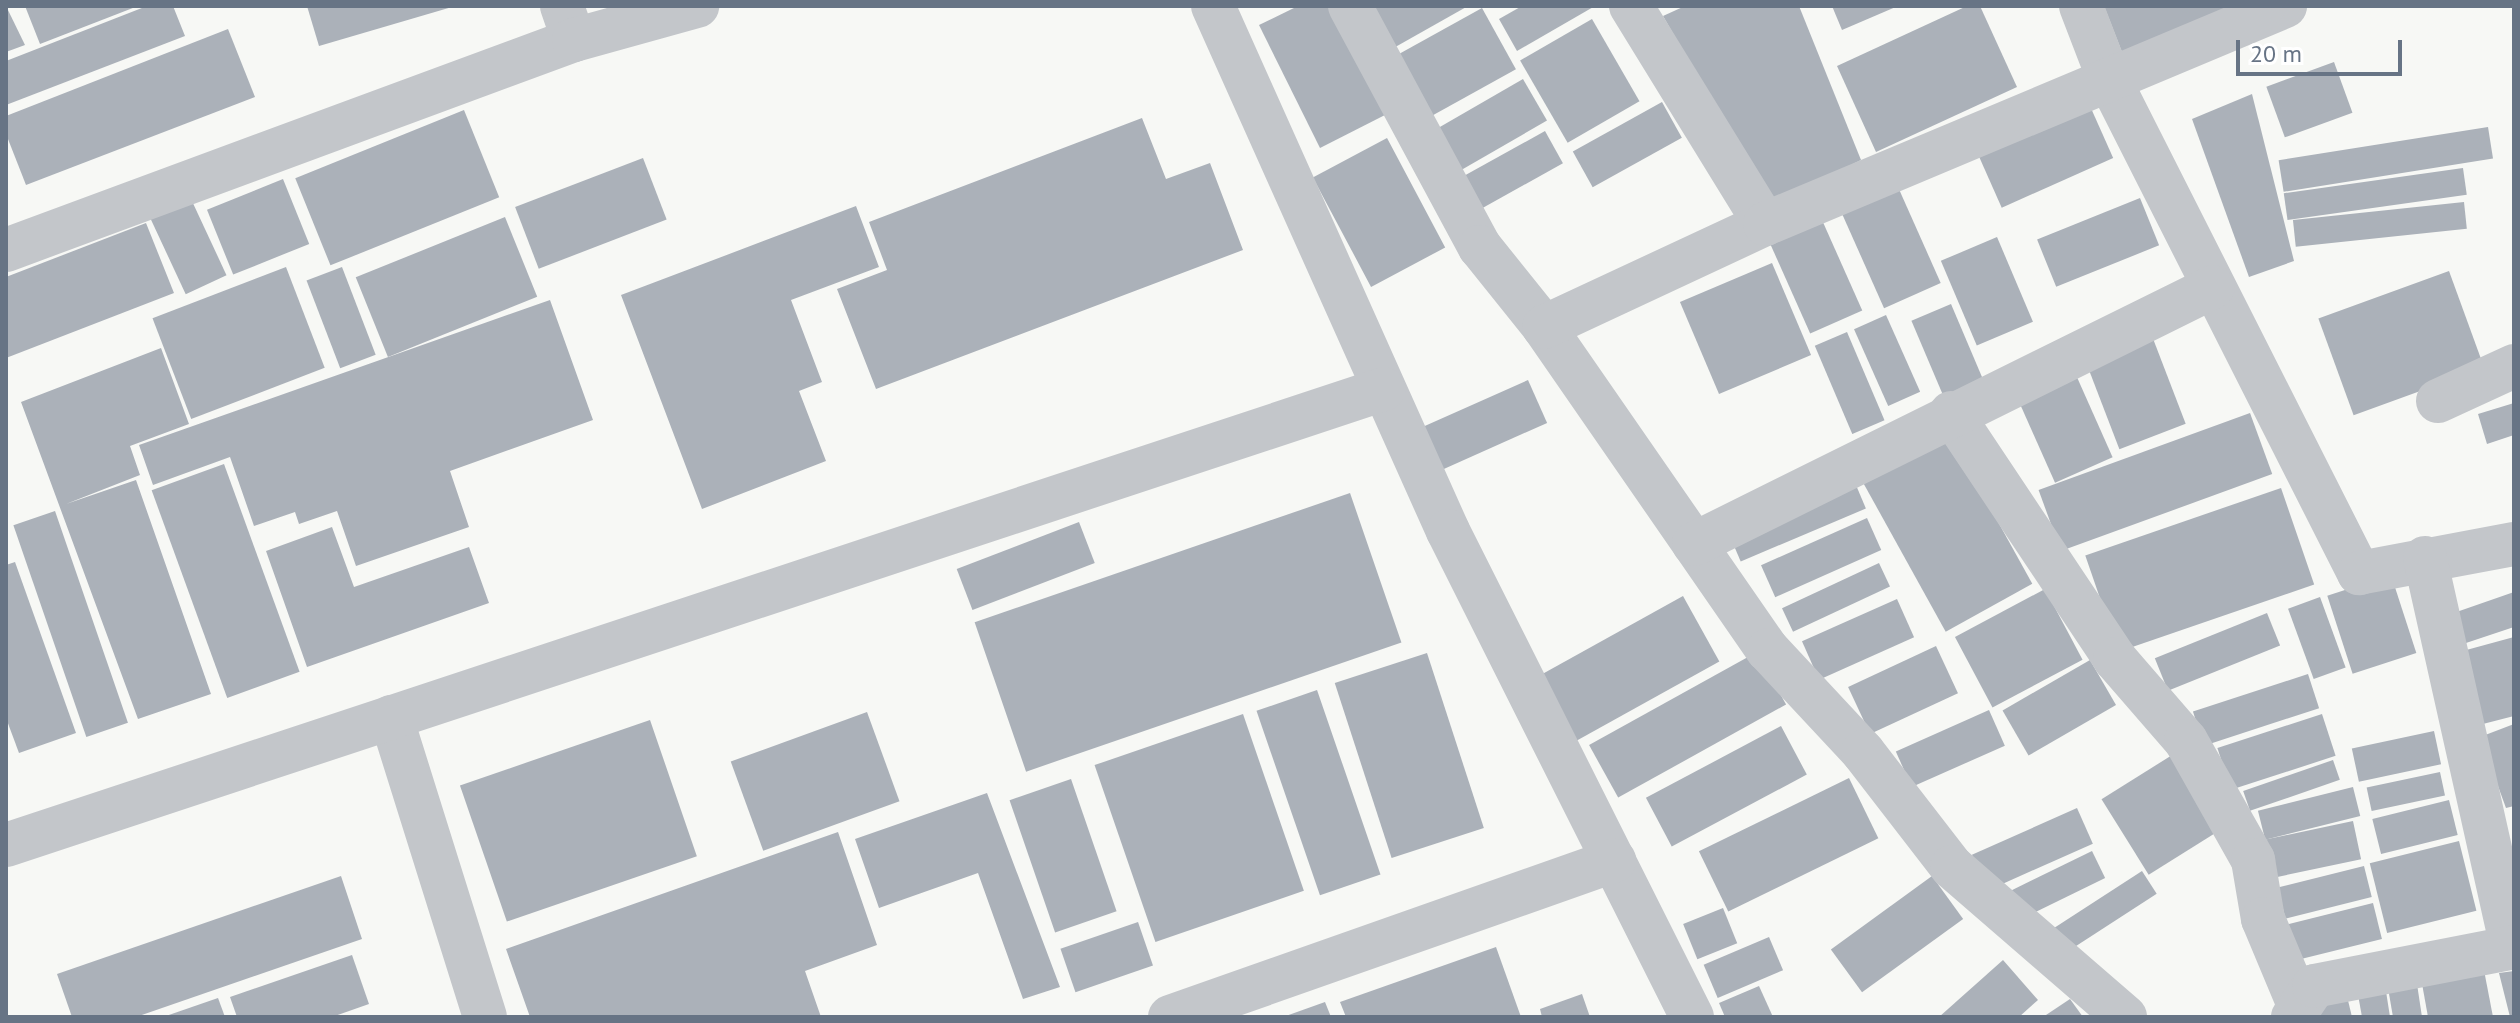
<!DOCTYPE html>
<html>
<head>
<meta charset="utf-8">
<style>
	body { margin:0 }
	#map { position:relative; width:2520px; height:1023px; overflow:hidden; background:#f7f8f5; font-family:"PT Sans",sans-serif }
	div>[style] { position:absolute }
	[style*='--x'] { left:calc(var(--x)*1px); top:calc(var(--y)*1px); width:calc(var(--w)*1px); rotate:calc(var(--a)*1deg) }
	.building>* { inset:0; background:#abb1b9; transform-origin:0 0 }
	.minor>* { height:44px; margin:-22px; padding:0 22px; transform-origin:22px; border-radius:22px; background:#c3c6ca }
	span { translate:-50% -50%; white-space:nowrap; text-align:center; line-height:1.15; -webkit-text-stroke:8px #fff; paint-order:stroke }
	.frame { position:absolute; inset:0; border:8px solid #677485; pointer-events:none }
	.scale { position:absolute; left:2236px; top:40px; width:166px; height:36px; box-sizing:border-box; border:4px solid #677485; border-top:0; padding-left:10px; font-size:24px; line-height:28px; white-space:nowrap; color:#677485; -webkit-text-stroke:6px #fff; paint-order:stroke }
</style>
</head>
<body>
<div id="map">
	<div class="building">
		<i style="clip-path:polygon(6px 6px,25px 45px,6px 52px)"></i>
		<i style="clip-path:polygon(25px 6px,138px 6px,40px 44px)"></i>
		<i style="clip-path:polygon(147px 6px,173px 6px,185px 36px,6px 105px,6px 61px)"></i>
		<i style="clip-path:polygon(307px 6px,452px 6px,452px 7px,319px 46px)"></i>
		<i style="clip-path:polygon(1298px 6px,1330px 6px,1385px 115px,1320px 148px,1259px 25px)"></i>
		<i style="clip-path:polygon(1365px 6px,1468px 6px,1390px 50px)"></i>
		<i style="clip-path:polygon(1522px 6px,1595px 6px,1517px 51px,1499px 19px)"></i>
		<i style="clip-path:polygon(1685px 6px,1799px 6px,1861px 160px,1771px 206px,1663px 16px)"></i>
		<i style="clip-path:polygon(1832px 6px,1898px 6px,1842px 30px)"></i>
		<i style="clip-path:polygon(1967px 6px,1980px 6px,2017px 87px,1876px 152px,1837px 66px)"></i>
		<i style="clip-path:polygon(2104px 6px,2227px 6px,2232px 20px,2125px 60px)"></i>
		<i style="left:1482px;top:8px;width:70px;height:97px;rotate:61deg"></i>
		<i style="left:1592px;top:19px;width:95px;height:83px;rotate:60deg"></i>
		<i style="clip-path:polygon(228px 29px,255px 97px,26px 185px,6px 134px,6px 116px)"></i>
		<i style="left:2334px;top:62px;width:54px;height:72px;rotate:70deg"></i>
		<i style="left:1523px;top:79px;width:48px;height:106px;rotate:60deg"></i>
		<i style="clip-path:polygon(2252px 94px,2294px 261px,2249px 277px,2192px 119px)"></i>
		<i style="left:1662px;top:102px;width:41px;height:102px;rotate:61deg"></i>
		<i style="left:2090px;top:106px;width:57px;height:122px;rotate:66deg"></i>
		<i style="left:464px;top:110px;width:94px;height:182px;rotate:68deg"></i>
		<i style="clip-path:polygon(1142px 118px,1166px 179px,1210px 163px,1243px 250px,876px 389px,837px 289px,887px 270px,869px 222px)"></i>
		<i style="left:2488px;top:127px;width:32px;height:212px;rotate:81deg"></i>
		<i style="left:1545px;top:131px;width:37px;height:97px;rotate:61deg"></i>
		<i style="left:1387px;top:138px;width:124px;height:84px;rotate:62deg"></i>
		<i style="left:643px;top:158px;width:66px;height:137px;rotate:69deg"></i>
		<i style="left:2463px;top:168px;width:27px;height:181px;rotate:82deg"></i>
		<i style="left:283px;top:179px;width:70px;height:82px;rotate:68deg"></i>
		<i style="left:1898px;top:187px;width:105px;height:62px;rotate:66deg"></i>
		<i style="left:2140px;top:198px;width:51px;height:111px;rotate:68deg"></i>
		<i style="left:191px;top:199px;width:84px;height:45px;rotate:65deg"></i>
		<i style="left:2464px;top:202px;width:27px;height:172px;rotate:84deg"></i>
		<i style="clip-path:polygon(856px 206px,879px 267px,791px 300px,822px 382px,799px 391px,826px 461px,702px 509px,621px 295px)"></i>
		<i style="left:505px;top:217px;width:86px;height:161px;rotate:68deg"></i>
		<i style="left:1822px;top:220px;width:99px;height:57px;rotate:66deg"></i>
		<i style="clip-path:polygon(146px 223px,174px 293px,6px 358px,6px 277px)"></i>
		<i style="left:1997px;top:237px;width:92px;height:61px;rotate:67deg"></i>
		<i style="left:1772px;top:263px;width:100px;height:100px;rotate:67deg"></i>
		<i style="left:286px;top:267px;width:108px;height:143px;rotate:69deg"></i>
		<i style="left:342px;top:267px;width:94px;height:38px;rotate:69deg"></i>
		<i style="left:2449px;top:271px;width:103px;height:139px;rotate:70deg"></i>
		<i style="clip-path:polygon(550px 300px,593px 420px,450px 471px,469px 527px,356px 566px,337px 511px,299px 524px,295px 512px,254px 526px,230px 457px,153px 485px,139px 445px)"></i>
		<i style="left:1951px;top:304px;width:91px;height:43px;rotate:67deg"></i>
		<i style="left:1886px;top:315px;width:84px;height:35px;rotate:66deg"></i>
		<i style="left:1847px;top:332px;width:96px;height:35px;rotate:67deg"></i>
		<i style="left:2152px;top:336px;width:94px;height:71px;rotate:69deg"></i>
		<i style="clip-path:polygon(161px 348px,189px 424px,130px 446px,140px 475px,66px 504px,136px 480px,211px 694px,138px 719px,21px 402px)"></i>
		<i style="left:2076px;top:375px;width:90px;height:63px;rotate:66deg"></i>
		<i style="left:1528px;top:380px;width:47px;height:121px;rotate:66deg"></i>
		<i style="clip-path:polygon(2514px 403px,2514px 435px,2487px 444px,2478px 414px)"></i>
		<i style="left:2250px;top:413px;width:65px;height:225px;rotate:70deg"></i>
		<i style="left:1946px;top:428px;width:178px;height:99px;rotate:61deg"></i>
		<i style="left:224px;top:464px;width:221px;height:77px;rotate:70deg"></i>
		<i style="left:1853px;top:478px;width:33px;height:136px;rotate:67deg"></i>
		<i style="left:2281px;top:488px;width:102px;height:207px;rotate:71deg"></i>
		<i style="left:1350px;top:493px;width:158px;height:397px;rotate:71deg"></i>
		<i style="left:55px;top:511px;width:224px;height:44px;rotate:71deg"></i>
		<i style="left:1867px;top:518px;width:35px;height:116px;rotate:66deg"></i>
		<i style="left:1079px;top:522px;width:44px;height:131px;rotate:69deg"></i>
		<i style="clip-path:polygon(332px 527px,354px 587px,469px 547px,489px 603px,307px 667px,266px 551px)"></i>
		<i style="clip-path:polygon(15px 562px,76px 733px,19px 753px,6px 718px,6px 565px)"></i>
		<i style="left:1879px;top:563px;width:26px;height:107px;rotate:65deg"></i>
		<i style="left:2391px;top:575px;width:82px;height:67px;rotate:72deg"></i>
		<i style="left:2045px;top:589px;width:80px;height:102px;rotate:62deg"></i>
		<i style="clip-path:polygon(2514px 592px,2514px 627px,2454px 647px,2445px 616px)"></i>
		<i style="left:1683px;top:596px;width:75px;height:168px;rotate:61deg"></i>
		<i style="left:2320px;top:597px;width:75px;height:34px;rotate:70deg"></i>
		<i style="left:1897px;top:599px;width:42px;height:104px;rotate:66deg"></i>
		<i style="left:2267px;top:613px;width:35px;height:121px;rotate:68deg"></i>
		<i style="clip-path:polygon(2514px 637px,2514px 716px,2479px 725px,2459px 652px)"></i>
		<i style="left:1936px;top:646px;width:52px;height:97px;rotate:65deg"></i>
		<i style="left:1757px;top:652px;width:60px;height:192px;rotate:61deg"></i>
		<i style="left:1427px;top:653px;width:184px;height:97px;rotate:72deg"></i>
		<i style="left:2090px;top:660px;width:52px;height:101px;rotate:60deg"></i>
		<i style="left:2308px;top:674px;width:36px;height:121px;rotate:72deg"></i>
		<i style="left:1317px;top:690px;width:195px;height:64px;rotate:71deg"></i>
		<i style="left:1989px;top:710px;width:39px;height:102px;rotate:66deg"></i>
		<i style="left:867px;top:712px;width:95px;height:145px;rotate:70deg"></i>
		<i style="left:1243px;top:714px;width:187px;height:157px;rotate:71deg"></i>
		<i style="left:2322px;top:714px;width:44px;height:110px;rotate:72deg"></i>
		<i style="left:650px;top:720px;width:144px;height:201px;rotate:71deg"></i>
		<i style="clip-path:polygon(2514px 724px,2514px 806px,2506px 808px,2480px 737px)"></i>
		<i style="left:1781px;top:726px;width:55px;height:153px;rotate:62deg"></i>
		<i style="left:2434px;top:731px;width:34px;height:84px;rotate:78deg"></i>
		<i style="left:2177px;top:752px;width:89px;height:89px;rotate:58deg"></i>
		<i style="left:2333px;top:760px;width:21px;height:95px;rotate:71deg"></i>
		<i style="left:2440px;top:772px;width:24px;height:75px;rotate:78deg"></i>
		<i style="left:1849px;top:778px;width:67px;height:167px;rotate:64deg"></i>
		<i style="left:1071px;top:779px;width:140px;height:65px;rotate:71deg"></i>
		<i style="left:2353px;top:787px;width:30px;height:98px;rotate:76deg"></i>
		<i style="clip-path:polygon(987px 793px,1060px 987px,1023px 999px,978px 873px,879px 908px,855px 839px)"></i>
		<i style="left:2449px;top:800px;width:36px;height:79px;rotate:76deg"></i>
		<i style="left:2077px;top:808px;width:39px;height:115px;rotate:66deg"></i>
		<i style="left:2353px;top:821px;width:39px;height:93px;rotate:78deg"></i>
		<i style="clip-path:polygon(838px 832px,877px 945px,805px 971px,821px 1017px,530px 1017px,506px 949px)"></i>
		<i style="left:2459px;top:841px;width:72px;height:92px;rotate:76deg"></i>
		<i style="left:2092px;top:851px;width:30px;height:91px;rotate:64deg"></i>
		<i style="left:2364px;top:866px;width:32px;height:89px;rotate:76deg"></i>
		<i style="left:2142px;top:871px;width:27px;height:109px;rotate:57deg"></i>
		<i style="clip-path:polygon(341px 876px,362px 939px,136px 1017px,72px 1017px,57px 974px)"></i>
		<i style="left:1932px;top:876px;width:53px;height:125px;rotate:54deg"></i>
		<i style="left:2373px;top:903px;width:37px;height:98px;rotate:76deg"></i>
		<i style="left:1723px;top:908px;width:38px;height:43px;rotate:68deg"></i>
		<i style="left:1138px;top:922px;width:46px;height:82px;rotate:71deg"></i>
		<i style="left:1769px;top:937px;width:36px;height:71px;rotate:67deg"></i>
		<i style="clip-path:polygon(1496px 947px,1521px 1017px,1346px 1017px,1340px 1002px)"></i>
		<i style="clip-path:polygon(352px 955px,369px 1004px,332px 1017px,237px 1017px,230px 997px)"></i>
		<i style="clip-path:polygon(2003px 960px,2038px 1000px,2019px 1017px,1939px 1017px)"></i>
		<i style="clip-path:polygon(2483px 965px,2493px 1017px,2428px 1017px,2421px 978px)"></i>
		<i style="clip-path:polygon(2514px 971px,2514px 1017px,2510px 1017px,2499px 973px)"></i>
		<i style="clip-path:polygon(2417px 984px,2422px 1017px,2393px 1017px,2388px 988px)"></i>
		<i style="clip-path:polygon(2385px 985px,2390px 1017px,2362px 1017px,2357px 989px)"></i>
		<i style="clip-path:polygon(1759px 986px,1773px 1017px,1725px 1017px,1719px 1003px)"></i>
		<i style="clip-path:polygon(2345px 988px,2352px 1017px,2319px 1017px,2316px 999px)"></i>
		<i style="clip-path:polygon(1582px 994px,1590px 1017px,1542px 1017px,1540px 1009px)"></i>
		<i style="clip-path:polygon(218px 998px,225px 1017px,163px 1017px)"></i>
		<i style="clip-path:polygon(2070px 999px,2083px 1017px,2043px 1017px)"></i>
		<i style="clip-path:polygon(1325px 1002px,1331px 1017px,1283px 1017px)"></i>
	</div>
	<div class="minor">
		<i style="--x:562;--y:6;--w:36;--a:71"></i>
		<i style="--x:1213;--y:6;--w:575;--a:65.89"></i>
		<i style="--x:1448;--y:531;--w:544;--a:63.34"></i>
		<i style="--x:1350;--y:6;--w:274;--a:61.7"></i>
		<i style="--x:1480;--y:247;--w:102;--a:51.3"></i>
		<i style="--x:1544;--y:327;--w:393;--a:55.3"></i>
		<i style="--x:1768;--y:650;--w:139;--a:47"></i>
		<i style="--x:1863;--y:752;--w:145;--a:52.3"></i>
		<i style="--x:1952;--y:867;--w:229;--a:40.9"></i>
		<i style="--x:1631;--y:6;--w:256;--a:58.4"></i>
		<i style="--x:2081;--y:6;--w:78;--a:69"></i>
		<i style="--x:2109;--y:79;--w:554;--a:63.16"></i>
		<i style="--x:2359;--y:573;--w:158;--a:-10.6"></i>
		<i style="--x:6;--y:250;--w:606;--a:-20.29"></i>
		<i style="--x:574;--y:40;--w:128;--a:-15.5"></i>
		<i style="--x:1544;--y:327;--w:244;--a:-25"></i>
		<i style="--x:1765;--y:224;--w:564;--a:-22.74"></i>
		<i style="--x:2438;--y:401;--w:84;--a:-24.7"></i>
		<i style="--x:1951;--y:413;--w:296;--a:56.3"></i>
		<i style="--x:2115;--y:659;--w:108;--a:49.1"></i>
		<i style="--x:2186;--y:741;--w:137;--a:60.6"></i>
		<i style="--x:2253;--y:860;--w:60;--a:80.4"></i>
		<i style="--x:2263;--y:919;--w:93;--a:67.3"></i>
		<i style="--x:1694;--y:544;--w:579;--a:-26.34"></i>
		<i style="--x:2425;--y:558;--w:399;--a:77.4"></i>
		<i style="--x:391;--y:717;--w:314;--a:72.6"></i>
		<i style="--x:6;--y:845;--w:1451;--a:-18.31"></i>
		<i style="--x:1170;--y:1017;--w:471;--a:-19.4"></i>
		<i style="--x:2293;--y:1017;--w:37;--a:-56"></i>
		<i style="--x:2314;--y:986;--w:204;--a:-11"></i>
	</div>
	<div class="frame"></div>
	<div class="scale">20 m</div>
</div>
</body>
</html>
